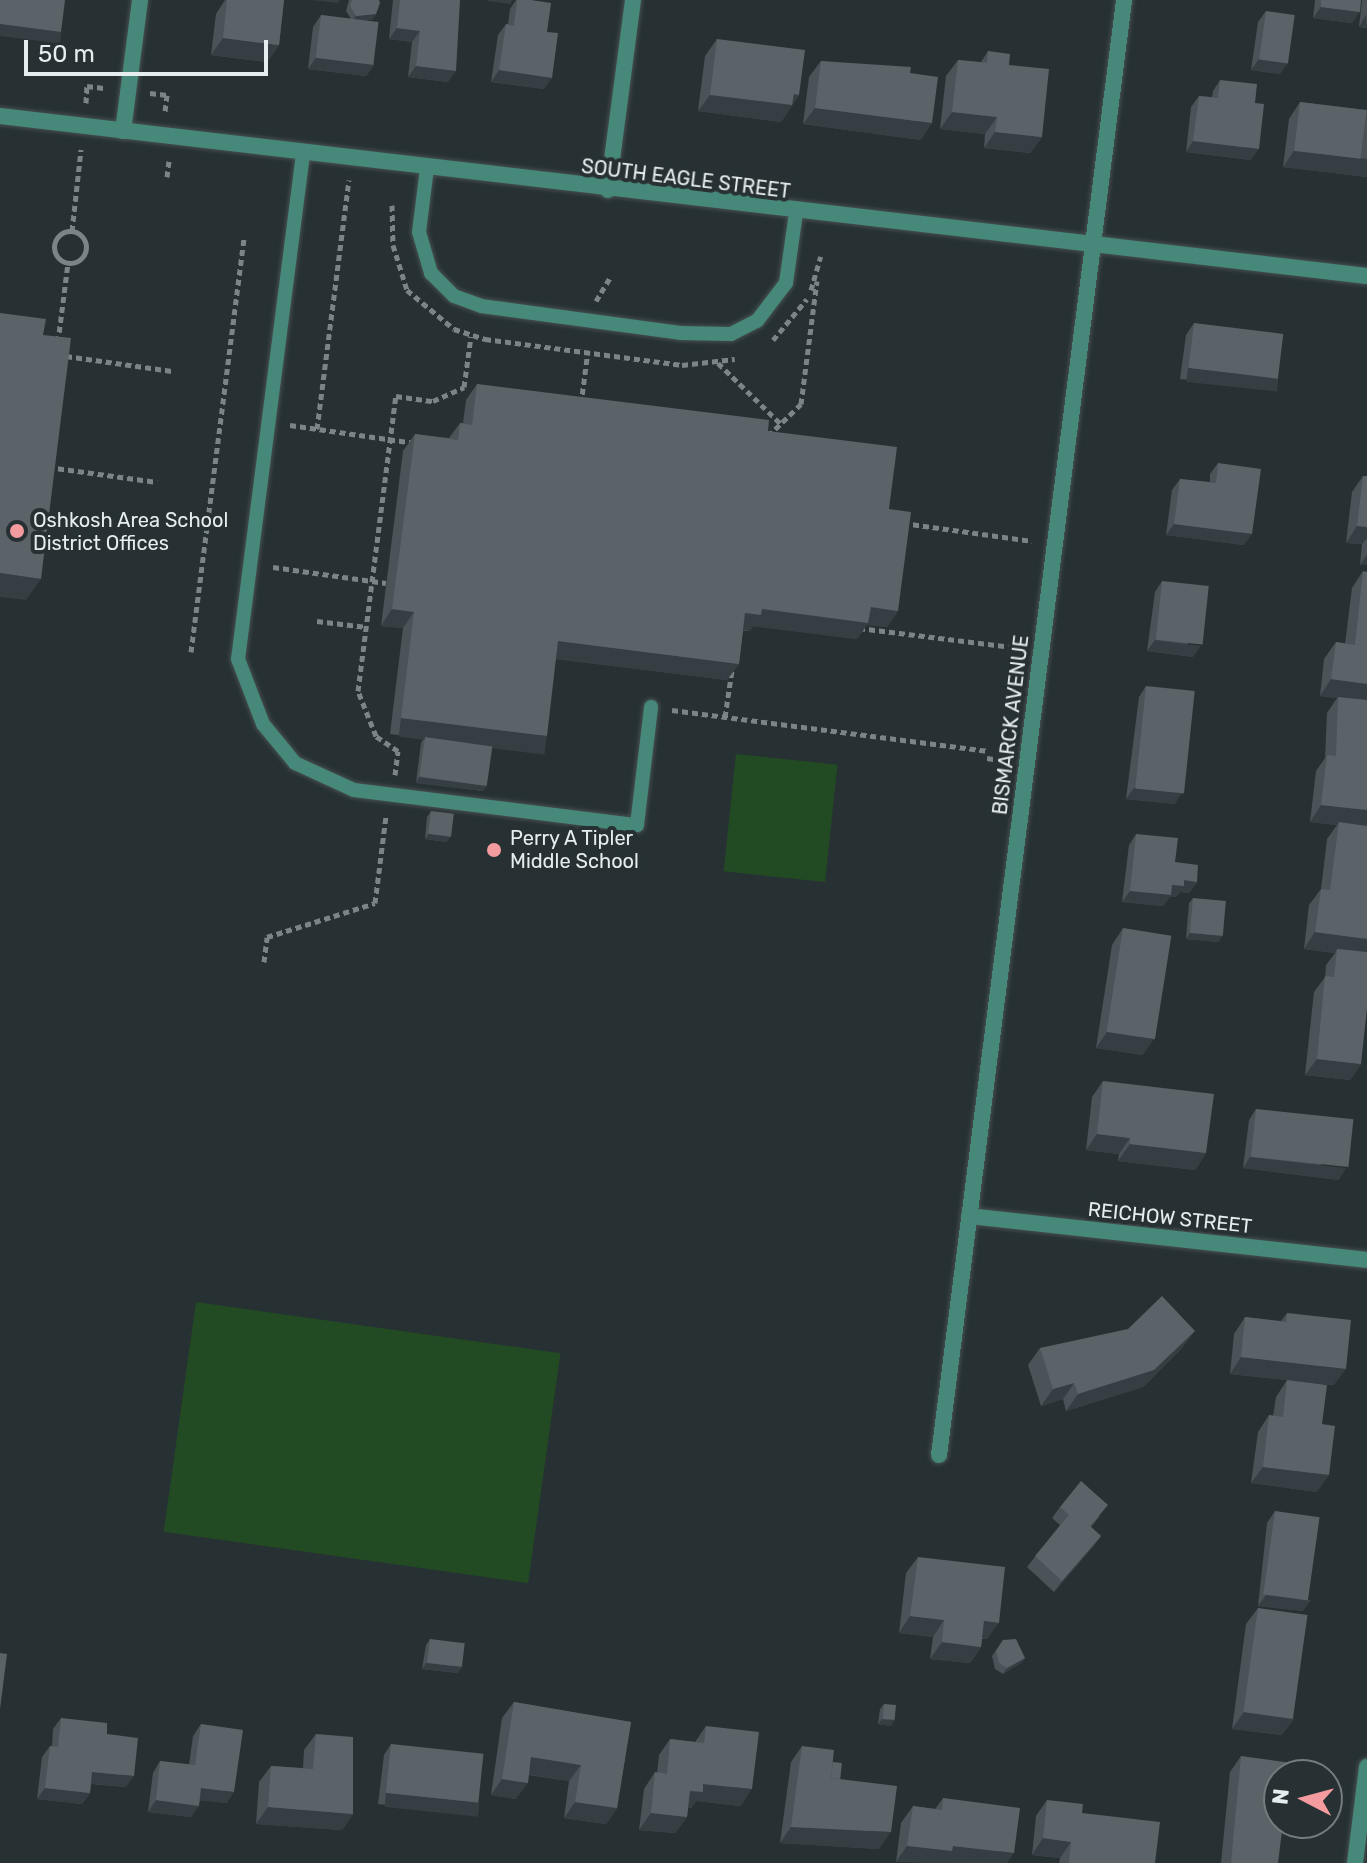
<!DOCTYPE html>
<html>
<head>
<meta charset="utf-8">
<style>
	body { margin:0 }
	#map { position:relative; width:1367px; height:1863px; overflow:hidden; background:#273133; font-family:Rubik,sans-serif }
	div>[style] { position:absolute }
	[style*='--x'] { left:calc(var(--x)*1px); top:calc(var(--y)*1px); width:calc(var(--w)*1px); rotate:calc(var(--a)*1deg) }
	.green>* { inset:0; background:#224b24; transform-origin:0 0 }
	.path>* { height:5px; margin-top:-2.5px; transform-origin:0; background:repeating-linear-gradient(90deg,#7b8486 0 6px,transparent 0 10px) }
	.path>.ring { margin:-2.5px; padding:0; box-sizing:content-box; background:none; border:5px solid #7b8486; border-radius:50% }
	.roads { filter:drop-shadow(0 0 2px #464f51) drop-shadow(0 0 2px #464f51) }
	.service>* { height:14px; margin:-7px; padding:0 7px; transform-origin:7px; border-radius:7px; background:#46887a }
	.minor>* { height:16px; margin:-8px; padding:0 8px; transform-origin:8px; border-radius:8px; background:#46887a }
	.wall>* { inset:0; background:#4b5258 }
	.shaded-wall>* { inset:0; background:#353e43; transform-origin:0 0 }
	.building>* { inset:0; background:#5b6268; transform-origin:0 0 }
	.dots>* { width:22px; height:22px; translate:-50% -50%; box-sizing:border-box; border:4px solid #273133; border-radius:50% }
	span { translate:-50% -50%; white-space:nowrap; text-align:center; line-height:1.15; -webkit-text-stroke:8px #273133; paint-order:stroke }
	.street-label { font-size:20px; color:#e6edee }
	.poi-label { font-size:20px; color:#e6edee }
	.left { translate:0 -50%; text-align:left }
	.north { position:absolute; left:1263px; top:1759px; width:80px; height:80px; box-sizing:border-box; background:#273133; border:2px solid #737c7e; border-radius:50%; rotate:276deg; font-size:22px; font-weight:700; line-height:32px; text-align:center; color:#e6edee }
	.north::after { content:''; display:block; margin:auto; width:28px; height:36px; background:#f49b9f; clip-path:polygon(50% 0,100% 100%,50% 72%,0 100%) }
	.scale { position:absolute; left:24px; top:40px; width:244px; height:36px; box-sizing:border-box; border:4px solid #e6edee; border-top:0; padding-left:10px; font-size:24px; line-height:28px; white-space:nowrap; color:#e6edee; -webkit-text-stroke:6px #273133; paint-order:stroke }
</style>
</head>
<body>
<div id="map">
	<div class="green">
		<i style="left:736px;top:754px;width:102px;height:118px;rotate:6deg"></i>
		<i style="left:196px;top:1302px;width:368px;height:232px;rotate:8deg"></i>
	</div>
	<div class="path">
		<i style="--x:150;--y:93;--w:17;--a:7"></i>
		<i style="--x:167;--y:95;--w:17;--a:97"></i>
		<i style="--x:86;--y:103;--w:17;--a:-87"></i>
		<i style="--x:87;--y:86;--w:17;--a:7"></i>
		<i style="--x:167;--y:177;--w:16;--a:-83"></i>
		<i style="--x:392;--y:205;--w:40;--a:88.6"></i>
		<i style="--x:393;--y:245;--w:47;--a:72.7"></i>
		<i style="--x:407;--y:290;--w:61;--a:39.7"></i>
		<i style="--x:454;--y:329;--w:33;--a:18"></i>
		<i style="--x:485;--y:339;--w:199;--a:7.5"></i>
		<i style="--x:682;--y:365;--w:53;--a:-6.5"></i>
		<i class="ring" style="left:54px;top:231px;width:27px;height:27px"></i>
		<i style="--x:72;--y:231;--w:82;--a:-83.7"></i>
		<i style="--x:811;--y:290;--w:35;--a:-74"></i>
		<i style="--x:596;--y:301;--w:27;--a:-59"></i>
		<i style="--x:773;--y:340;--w:53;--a:-50.3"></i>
		<i style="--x:58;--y:342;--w:80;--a:-82.8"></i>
		<i style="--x:66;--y:356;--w:107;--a:8.1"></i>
		<i style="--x:718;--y:363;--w:88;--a:44.1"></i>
		<i style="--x:581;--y:404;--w:54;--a:-82.6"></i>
		<i style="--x:290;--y:425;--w:126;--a:8.2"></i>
		<i style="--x:317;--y:429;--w:251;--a:-82.7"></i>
		<i style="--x:768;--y:436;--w:46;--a:-44.1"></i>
		<i style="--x:801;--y:404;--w:124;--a:-82.6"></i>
		<i style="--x:48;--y:467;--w:110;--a:7.8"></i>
		<i style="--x:903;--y:523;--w:130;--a:7.9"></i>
		<i style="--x:273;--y:567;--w:114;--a:8.1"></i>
		<i style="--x:317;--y:621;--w:50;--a:6.8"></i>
		<i style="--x:859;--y:628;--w:162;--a:7.1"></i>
		<i style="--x:191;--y:652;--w:416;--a:-82.7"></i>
		<i style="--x:672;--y:710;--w:319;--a:7.4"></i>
		<i style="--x:725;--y:717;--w:48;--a:-81.5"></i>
		<i style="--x:987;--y:758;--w:19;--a:9"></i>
		<i style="--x:395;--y:775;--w:24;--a:-83"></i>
		<i style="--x:398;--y:751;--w:27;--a:-146"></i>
		<i style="--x:376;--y:736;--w:48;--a:-111.8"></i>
		<i style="--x:358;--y:691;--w:297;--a:-82.7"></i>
		<i style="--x:396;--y:396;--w:37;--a:8"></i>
		<i style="--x:433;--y:401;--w:34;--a:-24"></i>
		<i style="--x:464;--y:387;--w:51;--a:-82.2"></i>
		<i style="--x:264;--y:962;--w:25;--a:-83"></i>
		<i style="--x:267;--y:937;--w:113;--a:-17.5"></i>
		<i style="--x:375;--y:903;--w:88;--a:-82.8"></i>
	</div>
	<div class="roads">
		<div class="service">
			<i style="--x:303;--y:154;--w:509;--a:97.33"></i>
			<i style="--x:238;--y:659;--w:70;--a:69"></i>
			<i style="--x:263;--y:724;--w:50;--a:50.6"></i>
			<i style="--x:295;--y:763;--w:65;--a:24.6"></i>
			<i style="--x:354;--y:790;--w:285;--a:7.1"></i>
			<i style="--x:637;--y:825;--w:119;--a:-83.2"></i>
			<i style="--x:427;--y:168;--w:64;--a:97.1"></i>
			<i style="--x:419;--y:232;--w:43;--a:73.7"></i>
			<i style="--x:431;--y:273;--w:33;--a:45"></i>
			<i style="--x:454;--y:296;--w:29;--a:20"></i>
			<i style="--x:481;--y:306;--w:201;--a:7.7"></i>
			<i style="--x:680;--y:333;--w:51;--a:1.1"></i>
			<i style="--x:731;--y:334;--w:29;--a:-27"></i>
			<i style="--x:757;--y:321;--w:48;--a:-52.7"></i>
			<i style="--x:786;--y:283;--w:71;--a:-81.9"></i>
		</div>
		<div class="minor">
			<i style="--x:0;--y:116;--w:1376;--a:6.68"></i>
			<i style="--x:123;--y:131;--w:132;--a:-82.6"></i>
			<i style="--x:608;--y:190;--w:192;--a:-82.5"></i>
			<i style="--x:969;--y:1216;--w:400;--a:6.3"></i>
			<i style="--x:939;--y:1455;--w:1467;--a:-82.75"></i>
			<i style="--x:1355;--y:1863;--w:97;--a:-82.9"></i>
		</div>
	</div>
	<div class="wall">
		<i style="clip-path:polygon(225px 0,284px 0,279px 45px,267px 62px,211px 55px,216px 14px)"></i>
		<i style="clip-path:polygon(349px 0,379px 0,376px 14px,372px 20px,363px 20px,374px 65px,366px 76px,308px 69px,313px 27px,321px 15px,351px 19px,346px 11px)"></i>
		<i style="clip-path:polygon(393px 0,460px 0,448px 82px,408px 77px,412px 42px,389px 39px)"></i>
		<i style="clip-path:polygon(516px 0,531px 0,547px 32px,544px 89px,491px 82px,498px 35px,506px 24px,508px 24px,510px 9px)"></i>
		<i style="clip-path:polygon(1315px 0,1361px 0,1352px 23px,1313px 18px)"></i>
		<i style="clip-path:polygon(1362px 0,1367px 0,1367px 28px,1359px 27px)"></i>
		<i style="clip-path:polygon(1266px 11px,1280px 74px,1251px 70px,1258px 22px)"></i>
		<i style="clip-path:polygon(717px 39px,799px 95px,781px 122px,698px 111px,705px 56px)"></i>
		<i style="clip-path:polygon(988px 51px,1009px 65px,1042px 137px,1030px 153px,984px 148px,985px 134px,940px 129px,946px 76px,958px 60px,981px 62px)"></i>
		<i style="clip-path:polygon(821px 61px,910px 73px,921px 140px,803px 124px,809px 77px)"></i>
		<i style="clip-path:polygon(1220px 80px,1251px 160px,1186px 152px,1191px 107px,1199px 96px,1212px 97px,1213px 91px)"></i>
		<i style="clip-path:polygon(1300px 102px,1367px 110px,1367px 177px,1283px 167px,1289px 119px)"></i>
		<i style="clip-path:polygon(1194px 323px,1270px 389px,1180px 379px,1186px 335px)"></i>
		<i style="clip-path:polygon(477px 384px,768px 431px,889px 509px,898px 611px,887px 627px,867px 625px,857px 639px,753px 626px,750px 631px,743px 631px,739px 664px,727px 680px,556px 659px,535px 752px,492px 747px,483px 791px,416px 783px,421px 743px,424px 738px,390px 734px,403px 628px,381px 626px,403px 451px,415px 434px,449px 438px,460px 423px,463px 423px,466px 400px)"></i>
		<i style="clip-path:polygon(1218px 463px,1244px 545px,1166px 535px,1172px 490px,1180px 479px,1210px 482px,1210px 474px)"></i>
		<i style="clip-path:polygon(1363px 476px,1367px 476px,1367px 565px,1360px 565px,1362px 544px,1346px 543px,1352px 492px)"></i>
		<i style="clip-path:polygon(1363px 571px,1361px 1064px,1350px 1080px,1305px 1075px,1314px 992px,1325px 977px,1326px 965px,1335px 953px,1304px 949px,1309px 905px,1321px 889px,1327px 839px,1337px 825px,1310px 822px,1316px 771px,1325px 758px,1327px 713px,1337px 698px,1320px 696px,1324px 659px,1336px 642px,1345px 644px,1352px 588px)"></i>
		<i style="clip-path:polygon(1162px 581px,1193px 657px,1147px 651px,1155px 592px)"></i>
		<i style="clip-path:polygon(1146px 686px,1175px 804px,1126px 799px,1139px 697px)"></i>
		<i style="clip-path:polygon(431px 811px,447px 842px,425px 839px,427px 817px)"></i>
		<i style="clip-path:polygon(1136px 834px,1175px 862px,1197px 882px,1189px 893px,1180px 892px,1176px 897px,1170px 897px,1163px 906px,1122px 902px,1129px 845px)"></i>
		<i style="clip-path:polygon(1193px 898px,1222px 936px,1218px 942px,1186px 939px,1189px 903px)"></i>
		<i style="clip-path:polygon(1123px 928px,1143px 1055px,1096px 1048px,1112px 945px)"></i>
		<i style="clip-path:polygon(1103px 1081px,1206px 1153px,1195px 1170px,1118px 1161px,1119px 1154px,1086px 1150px,1092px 1097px)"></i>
		<i style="clip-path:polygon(1256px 1109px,1339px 1180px,1243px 1168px,1249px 1120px)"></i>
		<i style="clip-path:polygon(1287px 1313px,1334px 1385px,1230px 1374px,1234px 1334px,1245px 1317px,1281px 1321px)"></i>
		<i style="clip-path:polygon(1183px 1347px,1143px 1387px,1066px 1411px,1063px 1399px,1041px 1406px,1028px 1365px,1040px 1348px)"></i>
		<i style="clip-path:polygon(1287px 1380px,1317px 1492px,1251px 1483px,1258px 1432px,1269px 1415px,1273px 1416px,1276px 1397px)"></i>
		<i style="clip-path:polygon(1060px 1507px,1100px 1516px,1091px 1527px,1101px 1536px,1093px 1547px,1054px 1592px,1027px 1567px,1060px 1525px,1052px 1518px)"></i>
		<i style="clip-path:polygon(1275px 1511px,1303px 1611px,1258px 1606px,1267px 1523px)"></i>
		<i style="clip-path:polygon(918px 1557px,987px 1639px,982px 1639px,981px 1647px,970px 1663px,930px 1659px,933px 1637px,899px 1633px,906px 1573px)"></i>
		<i style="clip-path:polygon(1258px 1608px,1282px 1735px,1232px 1729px,1246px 1624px)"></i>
		<i style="clip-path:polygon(430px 1639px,458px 1673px,422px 1669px,426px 1645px)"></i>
		<i style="clip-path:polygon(1003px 1640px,1025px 1658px,1021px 1663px,1003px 1674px,995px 1669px,992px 1656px)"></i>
		<i style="clip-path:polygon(514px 1702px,631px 1722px,617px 1808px,606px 1824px,564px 1818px,569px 1781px,529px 1775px,516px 1799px,491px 1795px,502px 1718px)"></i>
		<i style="clip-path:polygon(884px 1704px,891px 1726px,878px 1724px,880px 1709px)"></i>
		<i style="clip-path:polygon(61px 1718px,107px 1734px,126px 1787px,91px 1784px,90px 1793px,82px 1804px,37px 1799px,42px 1757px,50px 1746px,52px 1746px,53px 1729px)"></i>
		<i style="clip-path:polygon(201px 1724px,227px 1803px,200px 1800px,191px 1817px,148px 1812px,153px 1773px,160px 1761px,189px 1765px,193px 1736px)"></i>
		<i style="clip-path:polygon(706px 1726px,741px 1806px,696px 1801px,691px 1808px,688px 1808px,687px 1817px,675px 1833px,639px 1830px,644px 1789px,655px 1772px,657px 1773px,659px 1755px,670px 1739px,695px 1742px)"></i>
		<i style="clip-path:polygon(316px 1734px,353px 1814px,342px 1830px,256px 1824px,259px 1782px,271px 1766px,303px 1768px,304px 1750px)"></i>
		<i style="clip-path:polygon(391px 1744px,479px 1803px,471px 1814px,378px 1804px,384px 1755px)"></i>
		<i style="clip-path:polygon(802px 1746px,833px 1762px,840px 1779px,879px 1849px,780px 1843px,791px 1762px)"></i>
		<i style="clip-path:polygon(1241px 1756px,1278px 1863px,1221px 1863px,1230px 1772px)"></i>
		<i style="clip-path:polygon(943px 1798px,1007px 1863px,896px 1862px,901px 1823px,913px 1806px,935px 1809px)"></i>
		<i style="clip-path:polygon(1047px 1800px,1155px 1863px,1059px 1863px,1060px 1858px,1032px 1855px,1036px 1816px)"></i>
	</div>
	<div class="shaded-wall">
		<i style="clip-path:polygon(310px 0,340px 0,338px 3px)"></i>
		<i style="clip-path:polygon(488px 0,513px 0,510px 4px,487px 1px)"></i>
		<i style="clip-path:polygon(1321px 7px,1360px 12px,1352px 23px,1313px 18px)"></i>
		<i style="clip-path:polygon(376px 14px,372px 20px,352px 21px,356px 16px)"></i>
		<i style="clip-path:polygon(1366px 15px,1367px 28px,1359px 27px)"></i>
		<i style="left:0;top:24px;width:62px;height:12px;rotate:7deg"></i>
		<i style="clip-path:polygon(397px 28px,420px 31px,412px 42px,389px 39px)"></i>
		<i style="clip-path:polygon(223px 38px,279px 45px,267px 62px,211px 55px)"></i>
		<i style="clip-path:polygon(316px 58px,374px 65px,366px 76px,308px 69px)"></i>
		<i style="clip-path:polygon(1259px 59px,1288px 63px,1280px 74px,1251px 70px)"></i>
		<i style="clip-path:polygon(416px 66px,456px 71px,448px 82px,408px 77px)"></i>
		<i style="clip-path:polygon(499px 70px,552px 78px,544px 89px,491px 82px)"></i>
		<i style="clip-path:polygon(794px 94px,799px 95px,781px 122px,698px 111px,710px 95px)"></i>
		<i style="clip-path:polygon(815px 108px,932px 123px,921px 140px,803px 124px)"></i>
		<i style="clip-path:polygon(952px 112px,997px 117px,985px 134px,940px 129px)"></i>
		<i style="clip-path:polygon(995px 132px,1042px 137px,1030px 153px,984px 148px)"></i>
		<i style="clip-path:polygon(1193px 141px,1259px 149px,1251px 160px,1186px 152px)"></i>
		<i style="clip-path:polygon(1294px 151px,1367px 159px,1367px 177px,1283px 167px)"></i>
		<i style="left:1188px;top:368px;width:91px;height:14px;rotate:6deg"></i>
		<i style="clip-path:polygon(1174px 524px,1252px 534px,1244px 545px,1166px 535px)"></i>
		<i style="clip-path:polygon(1357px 526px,1367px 527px,1367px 538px,1362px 544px,1346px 543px)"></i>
		<i style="clip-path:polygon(1367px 555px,1367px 565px,1360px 565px)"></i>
		<i style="clip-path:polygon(0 573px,41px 579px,26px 600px,0 597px)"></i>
		<i style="clip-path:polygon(871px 607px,898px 611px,887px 627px,867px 625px,857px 639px,753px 626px,750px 631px,733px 629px,745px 613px,762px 609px)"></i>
		<i style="clip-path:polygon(392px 609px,414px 612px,403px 628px,381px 626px)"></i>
		<i style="clip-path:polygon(1155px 640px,1201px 646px,1193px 657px,1147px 651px)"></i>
		<i style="clip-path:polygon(558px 641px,739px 664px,727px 680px,547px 658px)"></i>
		<i style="clip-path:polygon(1331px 679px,1367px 684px,1367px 702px,1320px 696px)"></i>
		<i style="left:401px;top:718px;width:147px;height:19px;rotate:7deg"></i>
		<i style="clip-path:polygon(419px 777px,487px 786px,483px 791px,416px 783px)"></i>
		<i style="clip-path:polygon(1134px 788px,1182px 793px,1175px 804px,1126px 799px)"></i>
		<i style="clip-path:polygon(1321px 805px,1367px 810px,1367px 828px,1339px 822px,1337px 825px,1310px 822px)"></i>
		<i style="clip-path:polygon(429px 834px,451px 836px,447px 842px,425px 839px)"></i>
		<i style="clip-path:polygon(1184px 880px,1197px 882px,1189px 893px,1180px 892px,1176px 897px,1170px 897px,1163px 906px,1122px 902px,1130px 891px)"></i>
		<i style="clip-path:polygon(1315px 932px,1367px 939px,1367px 952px,1337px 949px,1335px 953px,1304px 949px)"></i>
		<i style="clip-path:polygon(1190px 933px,1222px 936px,1218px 942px,1186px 939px)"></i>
		<i style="clip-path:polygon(1107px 1032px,1154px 1039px,1143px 1055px,1096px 1048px)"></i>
		<i style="clip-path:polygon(1317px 1059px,1361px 1064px,1350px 1080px,1305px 1075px)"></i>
		<i style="clip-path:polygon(1097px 1134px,1130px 1138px,1119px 1154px,1086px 1150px)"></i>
		<i style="clip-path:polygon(1130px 1144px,1206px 1153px,1195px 1170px,1118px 1161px)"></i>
		<i style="clip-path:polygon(1250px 1157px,1346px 1168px,1339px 1180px,1243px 1168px)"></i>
		<i style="clip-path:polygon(1195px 1331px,1183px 1347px,1143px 1387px,1066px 1411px,1078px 1394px)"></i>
		<i style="clip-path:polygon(1241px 1357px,1346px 1369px,1334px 1385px,1230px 1374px)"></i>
		<i style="clip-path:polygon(1074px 1383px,1063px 1399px,1041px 1406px,1053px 1389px)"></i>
		<i style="clip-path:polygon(1263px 1467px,1329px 1475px,1317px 1492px,1251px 1483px)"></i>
		<i style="clip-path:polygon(1101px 1536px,1093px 1547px,1054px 1592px,1062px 1581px)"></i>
		<i style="clip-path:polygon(1266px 1595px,1311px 1600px,1303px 1611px,1258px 1606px)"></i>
		<i style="clip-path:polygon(910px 1616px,944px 1620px,933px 1637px,899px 1633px)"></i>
		<i style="clip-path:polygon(984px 1621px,999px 1623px,987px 1639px,973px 1637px)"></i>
		<i style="clip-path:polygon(942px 1642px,981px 1647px,970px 1663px,930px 1659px)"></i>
		<i style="clip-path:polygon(1025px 1658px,1021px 1663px,1003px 1674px,1007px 1668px)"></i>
		<i style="clip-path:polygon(426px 1663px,462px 1667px,458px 1673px,422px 1669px)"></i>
		<i style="clip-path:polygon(1244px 1712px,1294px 1719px,1282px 1735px,1232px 1729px)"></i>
		<i style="clip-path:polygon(882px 1719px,895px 1720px,891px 1726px,878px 1724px)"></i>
		<i style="clip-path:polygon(531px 1757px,581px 1765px,569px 1781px,520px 1773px)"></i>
		<i style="clip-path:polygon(92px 1772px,134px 1776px,126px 1787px,84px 1783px)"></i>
		<i style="clip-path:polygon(502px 1779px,528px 1783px,516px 1799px,491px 1795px)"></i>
		<i style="clip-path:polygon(703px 1784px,752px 1789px,741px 1806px,696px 1801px,691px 1808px,678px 1807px,690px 1791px)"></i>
		<i style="clip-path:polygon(45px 1788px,90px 1793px,82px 1804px,37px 1799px)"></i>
		<i style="clip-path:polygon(201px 1788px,234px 1792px,227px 1803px,193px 1800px)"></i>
		<i style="left:386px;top:1793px;width:94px;height:14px;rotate:6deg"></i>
		<i style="clip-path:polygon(156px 1800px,199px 1806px,191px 1817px,148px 1812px)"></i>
		<i style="clip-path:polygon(575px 1802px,617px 1808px,606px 1824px,564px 1818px)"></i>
		<i style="clip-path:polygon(268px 1807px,353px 1814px,342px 1830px,256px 1824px)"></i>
		<i style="clip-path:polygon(651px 1813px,687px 1817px,675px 1833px,639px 1830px)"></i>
		<i style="clip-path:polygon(791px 1827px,891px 1832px,879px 1849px,780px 1843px)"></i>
		<i style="clip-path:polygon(1043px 1838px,1071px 1842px,1060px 1858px,1032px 1855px)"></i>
		<i style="clip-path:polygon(907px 1846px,953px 1846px,1014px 1853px,1007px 1863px,896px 1862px)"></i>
	</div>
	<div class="building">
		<i style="clip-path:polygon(0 0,65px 0,61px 32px,0 24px)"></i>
		<i style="clip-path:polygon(227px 0,284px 0,279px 45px,223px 38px)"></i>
		<i style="clip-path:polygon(352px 0,379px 0,380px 3px,376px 14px,356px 16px,350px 6px)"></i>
		<i style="clip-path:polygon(400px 0,460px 0,456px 71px,416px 66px,420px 31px,397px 28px)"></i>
		<i style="clip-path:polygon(517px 0,531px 0,551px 3px,547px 32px,558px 33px,552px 78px,499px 70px,506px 24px,514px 26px)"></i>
		<i style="clip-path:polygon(1321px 0,1361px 0,1360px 12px,1321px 7px)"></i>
		<i style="left:1266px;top:11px;width:29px;height:49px;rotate:8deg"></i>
		<i style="left:321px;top:15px;width:58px;height:43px;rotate:7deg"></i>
		<i style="clip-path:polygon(717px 39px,805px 50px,799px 95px,794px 94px,792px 105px,710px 95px)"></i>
		<i style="clip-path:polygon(988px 51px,1010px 54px,1009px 65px,1049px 69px,1042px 137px,995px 132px,997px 117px,952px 112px,958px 60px,987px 63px)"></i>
		<i style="clip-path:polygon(821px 61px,911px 67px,910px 73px,938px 77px,932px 123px,815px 108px)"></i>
		<i style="clip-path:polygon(1220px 80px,1257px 84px,1255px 103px,1264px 104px,1259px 149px,1193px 141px,1199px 96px,1218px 98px)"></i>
		<i style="left:1300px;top:102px;width:67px;height:49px;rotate:7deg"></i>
		<i style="clip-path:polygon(0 313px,46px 319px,43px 335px,71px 338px,41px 579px,0 573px)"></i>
		<i style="left:1194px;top:323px;width:90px;height:45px;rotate:7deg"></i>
		<i style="clip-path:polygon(477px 384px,769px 420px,768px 431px,897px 447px,889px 509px,911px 512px,898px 611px,871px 607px,868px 623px,762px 609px,761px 615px,745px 613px,739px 664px,558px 641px,547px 736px,401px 718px,414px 612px,392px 609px,415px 434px,458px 440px,460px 423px,472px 425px)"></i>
		<i style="clip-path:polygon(1218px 463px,1261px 469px,1252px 534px,1174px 524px,1180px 479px,1216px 483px)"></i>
		<i style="clip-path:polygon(1363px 476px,1367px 476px,1367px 527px,1357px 526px)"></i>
		<i style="clip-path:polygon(1363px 571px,1367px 572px,1367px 684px,1331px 679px,1336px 642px,1355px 645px)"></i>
		<i style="left:1162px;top:581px;width:47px;height:59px;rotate:6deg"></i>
		<i style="left:1146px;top:686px;width:49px;height:103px;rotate:6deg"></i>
		<i style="clip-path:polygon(1338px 697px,1367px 700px,1367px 810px,1321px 805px,1327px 755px,1336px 756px)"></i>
		<i style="left:425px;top:737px;width:68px;height:40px;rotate:8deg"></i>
		<i style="left:431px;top:811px;width:23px;height:23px;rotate:7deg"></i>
		<i style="clip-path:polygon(1339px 822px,1367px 826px,1367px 939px,1315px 932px,1321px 889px,1330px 890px)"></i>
		<i style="clip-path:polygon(1136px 834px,1178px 838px,1175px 862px,1198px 865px,1197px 882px,1184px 880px,1184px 886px,1172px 885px,1171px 895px,1130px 891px)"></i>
		<i style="left:1193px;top:898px;width:33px;height:35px;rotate:5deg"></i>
		<i style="left:1123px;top:928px;width:49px;height:105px;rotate:9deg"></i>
		<i style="clip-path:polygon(1337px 949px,1367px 952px,1367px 1008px,1361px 1064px,1317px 1059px,1325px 976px,1334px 977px)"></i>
		<i style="clip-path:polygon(1103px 1081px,1214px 1094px,1206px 1153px,1130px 1144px,1130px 1138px,1097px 1134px)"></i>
		<i style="left:1256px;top:1109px;width:98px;height:48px;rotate:6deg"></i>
		<i style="clip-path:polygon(1162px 1296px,1195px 1331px,1154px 1370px,1078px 1394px,1074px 1383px,1053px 1389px,1040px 1348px,1128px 1329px)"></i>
		<i style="clip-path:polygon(1287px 1313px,1351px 1320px,1346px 1369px,1241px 1357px,1245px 1317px,1286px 1322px)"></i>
		<i style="clip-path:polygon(1287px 1380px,1327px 1385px,1322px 1424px,1335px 1426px,1329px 1475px,1263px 1467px,1269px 1415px,1283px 1417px)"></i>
		<i style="clip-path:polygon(1081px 1481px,1108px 1505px,1090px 1526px,1101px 1536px,1062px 1581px,1035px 1556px,1069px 1515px,1060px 1507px)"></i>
		<i style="left:1275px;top:1511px;width:45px;height:84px;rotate:8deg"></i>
		<i style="clip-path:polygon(918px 1557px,1005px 1567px,999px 1623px,984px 1621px,981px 1647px,942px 1642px,944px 1620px,910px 1616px)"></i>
		<i style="left:1258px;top:1608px;width:50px;height:105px;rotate:8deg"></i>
		<i style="left:430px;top:1639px;width:35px;height:24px;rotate:7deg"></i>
		<i style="clip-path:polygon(1016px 1639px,1025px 1658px,1007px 1668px,999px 1663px,996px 1651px,1003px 1640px)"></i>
		<i style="clip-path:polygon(0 1653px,7px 1654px,0 1709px)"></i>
		<i style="clip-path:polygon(514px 1702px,631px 1722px,617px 1808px,575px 1802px,581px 1765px,531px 1757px,528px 1783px,502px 1779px)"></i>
		<i style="left:884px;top:1704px;width:12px;height:15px;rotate:5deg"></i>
		<i style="clip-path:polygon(61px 1718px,107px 1723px,107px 1734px,138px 1738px,134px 1776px,92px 1772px,90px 1793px,45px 1788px,50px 1746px,58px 1747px)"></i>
		<i style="clip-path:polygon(201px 1724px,243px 1730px,234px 1792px,201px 1788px,199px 1806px,156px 1800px,160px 1761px,195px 1765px)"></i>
		<i style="clip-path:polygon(706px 1726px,759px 1732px,752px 1789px,703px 1784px,703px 1792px,690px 1791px,687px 1817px,651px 1813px,655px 1772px,667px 1774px,670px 1739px,704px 1743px)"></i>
		<i style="clip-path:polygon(316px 1734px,353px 1737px,353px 1814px,268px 1807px,271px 1766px,313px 1769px)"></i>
		<i style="left:391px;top:1744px;width:93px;height:49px;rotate:6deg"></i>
		<i style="clip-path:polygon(802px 1746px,834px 1750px,831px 1778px,897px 1786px,891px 1832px,791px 1827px)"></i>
		<i style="clip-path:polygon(1241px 1756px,1292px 1763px,1290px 1775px,1279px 1775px,1279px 1823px,1283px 1823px,1278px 1863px,1231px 1863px)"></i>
		<i style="left:833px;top:1762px;width:9px;height:16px;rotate:6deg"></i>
		<i style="clip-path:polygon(943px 1798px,1020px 1808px,1014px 1853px,953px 1846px,952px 1851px,907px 1846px,913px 1806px,942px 1810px)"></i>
		<i style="clip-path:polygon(1047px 1800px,1083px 1804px,1082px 1813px,1160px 1822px,1155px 1863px,1069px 1863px,1071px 1842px,1043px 1838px)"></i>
	</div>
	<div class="dots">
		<i style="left:17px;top:531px;background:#f49b9f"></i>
		<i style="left:494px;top:850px;background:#f49b9f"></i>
	</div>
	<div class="street-label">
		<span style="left:686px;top:179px;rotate:7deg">SOUTH EAGLE STREET</span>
		<span style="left:1011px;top:725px;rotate:-83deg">BISMARCK AVENUE</span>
		<span style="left:1170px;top:1218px;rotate:6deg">REICHOW STREET</span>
	</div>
	<div class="poi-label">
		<span class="left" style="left:33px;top:532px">Oshkosh Area School<br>District Offices</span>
		<span class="left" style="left:510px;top:850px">Perry A Tipler<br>Middle School</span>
	</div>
	<div class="north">N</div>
	<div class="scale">50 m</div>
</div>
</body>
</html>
